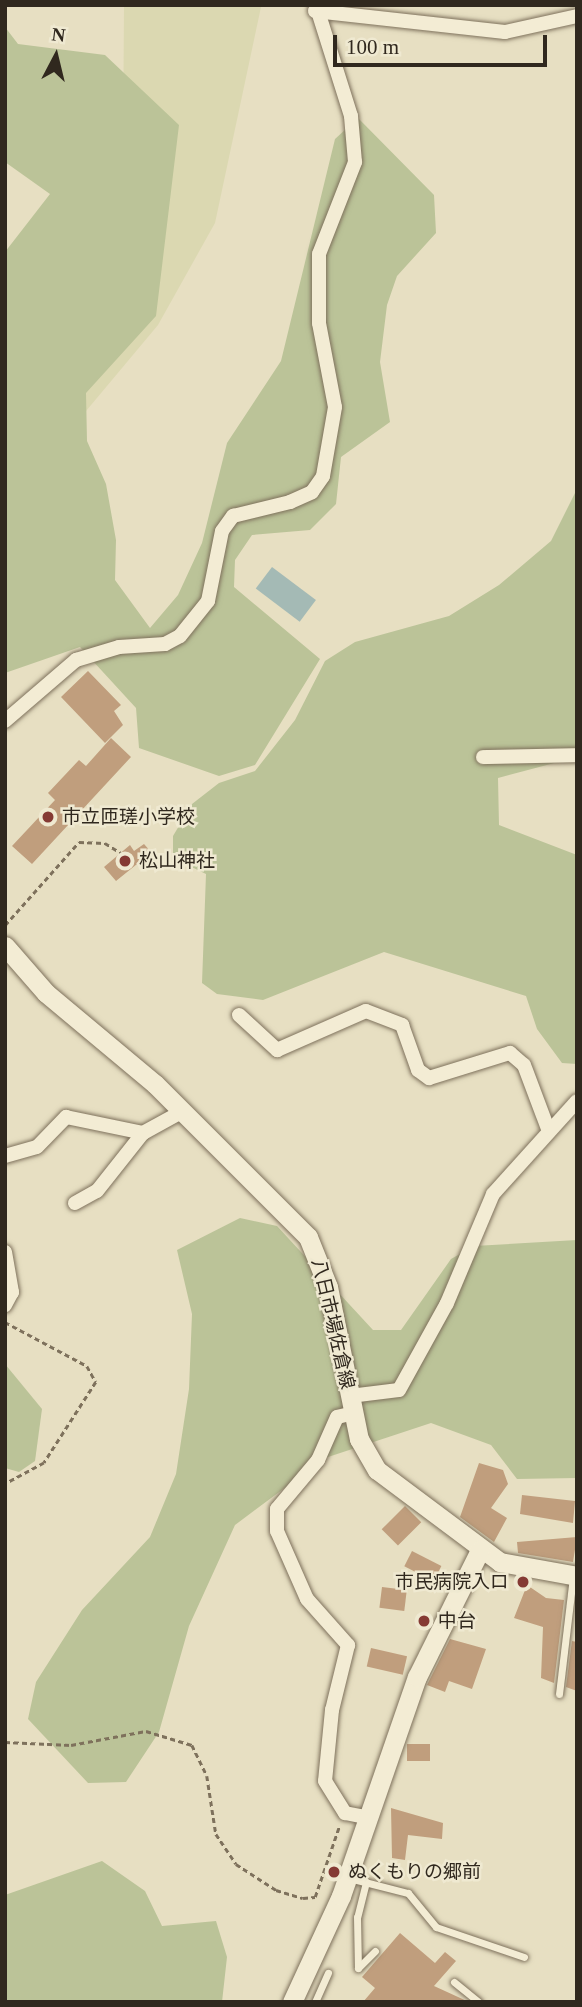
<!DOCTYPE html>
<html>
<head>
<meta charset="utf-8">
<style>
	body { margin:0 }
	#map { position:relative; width:582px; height:2007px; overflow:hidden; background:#e7dfc2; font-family:"Times New Roman","Noto Sans JP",serif }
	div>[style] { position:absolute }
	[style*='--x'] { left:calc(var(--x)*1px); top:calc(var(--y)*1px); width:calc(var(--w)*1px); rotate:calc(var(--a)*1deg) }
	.farmland>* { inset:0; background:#dbd8b1 }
	.green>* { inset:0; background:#bbc398 }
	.water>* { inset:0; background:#a4bab5; transform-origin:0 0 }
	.building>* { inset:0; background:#c09e7d; transform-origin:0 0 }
	.path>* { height:2.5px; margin-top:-1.25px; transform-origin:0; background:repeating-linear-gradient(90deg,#7e715c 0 5px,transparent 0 8.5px) }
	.roads { filter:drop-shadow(0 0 2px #7e715c) drop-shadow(0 0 2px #7e715c) }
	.lane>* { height:7px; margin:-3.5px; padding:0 3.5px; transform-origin:3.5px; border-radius:3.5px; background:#f3ecd4 }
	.street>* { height:14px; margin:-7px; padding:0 7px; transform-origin:7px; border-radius:7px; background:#f3ecd4 }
	.secondary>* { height:19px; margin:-9.5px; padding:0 9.5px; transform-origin:9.5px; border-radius:9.5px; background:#f3ecd4 }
	.dots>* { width:19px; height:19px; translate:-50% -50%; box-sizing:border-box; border:4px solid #efe9d1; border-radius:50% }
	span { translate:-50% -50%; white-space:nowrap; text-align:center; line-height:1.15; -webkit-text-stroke:5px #efe9d1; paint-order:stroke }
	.poi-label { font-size:19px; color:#30281e }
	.left { translate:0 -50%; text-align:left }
	.right { translate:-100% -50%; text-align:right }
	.street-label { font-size:19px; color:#30281e }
	.frame { position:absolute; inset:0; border:7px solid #30281e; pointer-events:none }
	.north { position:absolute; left:21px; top:21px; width:70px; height:70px; -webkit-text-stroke:5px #efe9d1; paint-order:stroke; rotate:7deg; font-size:19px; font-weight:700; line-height:28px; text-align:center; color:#30281e }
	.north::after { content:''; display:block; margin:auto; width:24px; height:32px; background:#30281e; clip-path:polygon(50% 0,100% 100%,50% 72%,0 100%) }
	.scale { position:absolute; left:333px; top:35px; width:214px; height:32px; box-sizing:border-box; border:4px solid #30281e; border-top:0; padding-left:9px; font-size:21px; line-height:24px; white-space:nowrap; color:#30281e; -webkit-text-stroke:5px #efe9d1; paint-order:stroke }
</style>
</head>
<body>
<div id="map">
	<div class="farmland">
		<i style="clip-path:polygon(124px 5px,270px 5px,261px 7px,215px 223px,158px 325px,76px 423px,123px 151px)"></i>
	</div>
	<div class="green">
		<i style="clip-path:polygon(5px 27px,18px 44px,105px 55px,179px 125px,156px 316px,86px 393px,87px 441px,106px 484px,116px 540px,115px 580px,150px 628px,178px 595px,202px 543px,227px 443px,281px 361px,335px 139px,358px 118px,434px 195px,436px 233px,397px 276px,387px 305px,380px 362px,390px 422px,341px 457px,336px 504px,310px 530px,252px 535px,235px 560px,234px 587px,320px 659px,255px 765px,219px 776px,139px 748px,136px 708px,80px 647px,5px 673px,5px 252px,50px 194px,5px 162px)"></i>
		<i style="clip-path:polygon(577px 489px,577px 757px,498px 778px,499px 825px,577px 855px,577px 1064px,562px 1063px,537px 1029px,526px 996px,384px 952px,263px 1000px,217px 994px,202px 983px,206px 874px,173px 858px,173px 836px,192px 804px,219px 783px,255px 771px,295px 720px,325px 661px,355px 642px,449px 616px,499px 585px,551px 541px)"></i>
		<i style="clip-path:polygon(240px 1218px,277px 1226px,373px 1330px,401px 1330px,451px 1259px,474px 1246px,577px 1240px,577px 1478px,517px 1479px,491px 1445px,431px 1423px,325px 1458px,235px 1525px,189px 1626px,159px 1732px,126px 1782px,88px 1783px,28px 1719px,36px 1682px,82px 1610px,150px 1537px,176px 1474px,189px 1389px,192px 1314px,177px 1250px)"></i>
		<i style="clip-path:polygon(5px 1364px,42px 1409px,35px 1461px,19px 1472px,5px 1468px)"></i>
		<i style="clip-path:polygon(102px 1861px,145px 1891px,162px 1926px,216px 1921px,227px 1957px,222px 2002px,5px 2002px,5px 1895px)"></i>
	</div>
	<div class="water">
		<i style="left:272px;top:567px;width:55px;height:27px;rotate:37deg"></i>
	</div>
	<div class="building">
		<i style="clip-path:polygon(88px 671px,121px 705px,114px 711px,123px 725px,105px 743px,61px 697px)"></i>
		<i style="clip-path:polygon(111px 738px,131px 757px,32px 864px,12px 846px,55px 800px,48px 793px,79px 760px,86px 766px)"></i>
		<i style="clip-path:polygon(144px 844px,158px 860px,149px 868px,142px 860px,116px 881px,104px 867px,130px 845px,134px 851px)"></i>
		<i style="clip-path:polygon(479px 1463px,503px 1470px,508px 1484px,491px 1508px,507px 1518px,494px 1542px,460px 1517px)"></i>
		<i style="clip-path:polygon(522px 1495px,575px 1501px,573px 1523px,520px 1514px)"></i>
		<i style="left:405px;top:1506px;width:23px;height:33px;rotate:45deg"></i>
		<i style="clip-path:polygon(577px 1537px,573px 1562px,518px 1553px,517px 1542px)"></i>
		<i style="left:412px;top:1551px;width:33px;height:17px;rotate:27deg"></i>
		<i style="clip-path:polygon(527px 1585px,546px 1598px,564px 1600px,554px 1683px,541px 1678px,543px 1627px,514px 1618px)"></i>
		<i style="left:382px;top:1587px;width:25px;height:21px;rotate:7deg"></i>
		<i style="clip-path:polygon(450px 1639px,486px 1649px,472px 1689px,449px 1681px,445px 1692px,427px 1685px)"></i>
		<i style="clip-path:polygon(572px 1641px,577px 1642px,577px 1691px,566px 1687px)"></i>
		<i style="left:371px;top:1648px;width:37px;height:19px;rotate:13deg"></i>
		<i style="left:407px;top:1744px;width:23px;height:17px"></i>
		<i style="clip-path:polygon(391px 1808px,443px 1823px,442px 1839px,408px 1835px,405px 1860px,392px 1858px)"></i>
		<i style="clip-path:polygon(400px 1933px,435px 1963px,445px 1952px,456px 1961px,434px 1986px,469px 2002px,363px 2002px,375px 1988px,362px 1977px)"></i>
	</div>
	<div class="path">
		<i style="--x:5;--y:925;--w:111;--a:-48.3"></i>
		<i style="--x:79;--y:842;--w:26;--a:2"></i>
		<i style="--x:105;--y:843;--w:19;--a:32"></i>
		<i style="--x:5;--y:1322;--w:93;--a:28.2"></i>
		<i style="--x:87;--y:1366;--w:18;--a:61"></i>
		<i style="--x:96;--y:1382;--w:96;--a:122.7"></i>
		<i style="--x:44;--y:1463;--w:44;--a:151.7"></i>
		<i style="--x:5;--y:1742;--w:66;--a:2.6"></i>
		<i style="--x:71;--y:1745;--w:76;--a:-10.6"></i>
		<i style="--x:146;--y:1731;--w:48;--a:16.9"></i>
		<i style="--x:192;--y:1745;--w:34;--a:64"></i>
		<i style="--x:207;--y:1776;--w:59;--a:81.2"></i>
		<i style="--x:216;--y:1834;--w:36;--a:56"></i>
		<i style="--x:236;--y:1864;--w:48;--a:33"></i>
		<i style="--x:276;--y:1890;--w:28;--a:17"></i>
		<i style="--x:303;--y:1898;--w:12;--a:-5"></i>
		<i style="--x:315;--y:1897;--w:74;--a:-71.1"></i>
	</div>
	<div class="roads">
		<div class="lane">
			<i style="--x:559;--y:1694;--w:118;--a:-83.2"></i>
			<i style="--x:349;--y:1878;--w:61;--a:14.3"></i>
			<i style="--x:408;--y:1893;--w:44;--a:50.5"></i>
			<i style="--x:436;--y:1927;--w:93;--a:18.8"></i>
			<i style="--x:366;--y:1882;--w:36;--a:104"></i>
			<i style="--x:357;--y:1917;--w:51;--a:88.9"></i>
			<i style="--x:358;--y:1968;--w:24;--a:-45"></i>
			<i style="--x:454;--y:1982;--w:32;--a:39"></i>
			<i style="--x:315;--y:2002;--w:32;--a:-66"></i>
		</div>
		<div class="street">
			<i style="--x:315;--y:11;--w:191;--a:6.3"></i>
			<i style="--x:505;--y:32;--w:74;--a:-12.5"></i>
			<i style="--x:5;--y:721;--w:94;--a:-40.7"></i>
			<i style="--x:76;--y:660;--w:45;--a:-16.8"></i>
			<i style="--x:119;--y:647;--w:46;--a:-3.7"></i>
			<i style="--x:165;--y:644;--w:17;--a:-28"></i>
			<i style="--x:180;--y:636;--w:45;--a:-51.3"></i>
			<i style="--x:208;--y:601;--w:71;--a:-78.7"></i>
			<i style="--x:222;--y:531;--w:19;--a:-54"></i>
			<i style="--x:233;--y:516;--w:59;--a:-13.8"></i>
			<i style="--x:290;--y:502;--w:24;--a:-24"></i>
			<i style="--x:312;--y:492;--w:19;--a:-55"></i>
			<i style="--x:323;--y:476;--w:70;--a:-80.1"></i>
			<i style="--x:335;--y:407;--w:86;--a:-100.8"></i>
			<i style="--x:319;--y:323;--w:69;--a:-90"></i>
			<i style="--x:319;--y:254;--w:99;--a:-68.6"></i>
			<i style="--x:355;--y:162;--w:46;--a:-95"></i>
			<i style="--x:351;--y:116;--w:116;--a:-107.5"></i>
			<i style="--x:483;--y:757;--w:94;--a:-1.2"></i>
			<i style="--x:239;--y:1015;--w:52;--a:42.6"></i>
			<i style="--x:277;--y:1050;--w:97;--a:-23.7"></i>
			<i style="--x:366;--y:1011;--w:39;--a:21"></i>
			<i style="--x:402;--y:1025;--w:48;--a:70.4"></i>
			<i style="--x:418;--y:1070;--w:14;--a:36"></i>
			<i style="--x:429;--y:1078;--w:85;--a:-17.2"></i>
			<i style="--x:510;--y:1053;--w:18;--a:41"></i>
			<i style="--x:524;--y:1065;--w:68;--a:69.4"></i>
			<i style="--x:5;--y:1156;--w:33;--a:-16"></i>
			<i style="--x:37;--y:1147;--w:42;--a:-46"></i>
			<i style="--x:66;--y:1117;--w:79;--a:11.7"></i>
			<i style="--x:75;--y:1203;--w:25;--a:-29"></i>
			<i style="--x:97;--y:1191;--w:74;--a:-51.6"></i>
			<i style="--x:143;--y:1133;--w:46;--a:-28.8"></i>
			<i style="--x:5;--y:1252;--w:41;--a:80.1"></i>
			<i style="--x:12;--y:1292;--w:15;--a:118"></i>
			<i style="--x:350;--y:1396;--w:49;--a:-7"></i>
			<i style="--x:399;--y:1390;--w:99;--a:-61.1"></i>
			<i style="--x:447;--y:1303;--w:118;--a:-67.1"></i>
			<i style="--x:493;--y:1194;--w:125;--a:-47.9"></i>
			<i style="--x:354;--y:1413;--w:17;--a:167"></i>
			<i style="--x:337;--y:1417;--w:47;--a:113.8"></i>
			<i style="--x:318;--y:1460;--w:64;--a:129.9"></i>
			<i style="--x:277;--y:1509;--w:22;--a:90"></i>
			<i style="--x:277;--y:1531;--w:74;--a:66.2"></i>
			<i style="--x:307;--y:1599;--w:62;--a:48.3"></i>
			<i style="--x:348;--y:1645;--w:67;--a:103.8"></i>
			<i style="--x:332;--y:1710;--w:71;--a:95.6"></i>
			<i style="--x:325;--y:1781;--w:38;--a:58"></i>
			<i style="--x:345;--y:1813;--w:20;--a:11"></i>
		</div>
		<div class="secondary">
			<i style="--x:5;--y:946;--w:62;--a:48.9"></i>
			<i style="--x:46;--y:993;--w:142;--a:39.9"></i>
			<i style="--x:155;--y:1084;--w:216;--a:45"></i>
			<i style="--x:308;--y:1237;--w:54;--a:68.2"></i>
			<i style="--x:328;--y:1287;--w:155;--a:78.5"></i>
			<i style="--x:359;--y:1439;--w:36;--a:60"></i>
			<i style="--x:377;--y:1470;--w:154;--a:36.8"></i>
			<i style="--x:500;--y:1562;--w:78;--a:10.3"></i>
			<i style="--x:292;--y:2002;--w:117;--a:-65.2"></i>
			<i style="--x:341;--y:1896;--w:232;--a:-70.9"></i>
			<i style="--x:417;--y:1677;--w:142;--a:-63.6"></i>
		</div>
	</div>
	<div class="dots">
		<i style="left:48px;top:817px;background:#853a34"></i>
		<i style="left:125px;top:861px;background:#853a34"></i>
		<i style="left:523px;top:1582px;background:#853a34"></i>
		<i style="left:424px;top:1621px;background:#853a34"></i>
		<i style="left:334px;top:1872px;background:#853a34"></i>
	</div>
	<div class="poi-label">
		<span class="left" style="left:62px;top:817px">市立匝瑳小学校</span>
		<span class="left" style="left:139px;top:861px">松山神社</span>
		<span class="right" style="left:509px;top:1582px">市民病院入ロ</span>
		<span class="left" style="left:438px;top:1621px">中台</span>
		<span class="left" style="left:348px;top:1872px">ぬくもりの郷前</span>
	</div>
	<div class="street-label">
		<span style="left:333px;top:1324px;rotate:77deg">八日市場佐倉線</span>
	</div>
	<div class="frame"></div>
	<div class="north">N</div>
	<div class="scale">100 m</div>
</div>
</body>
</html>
